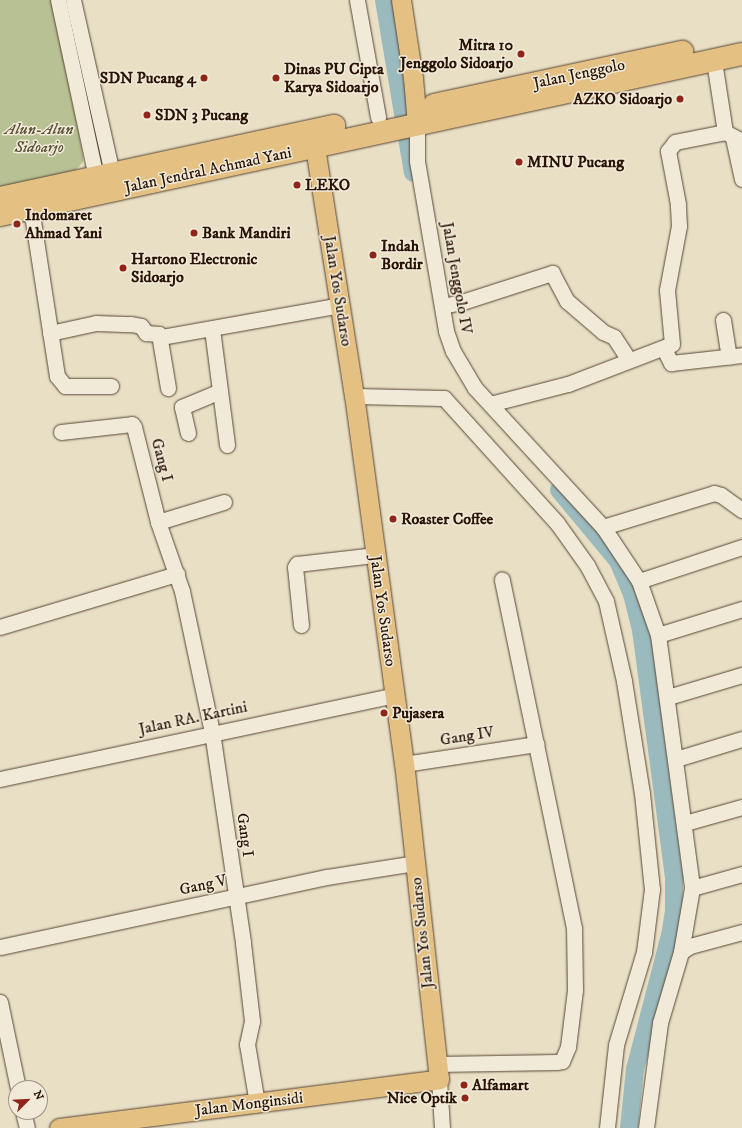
<!DOCTYPE html>
<html>
<head>
<meta charset="utf-8">
<style>
	body { margin:0 }
	#map { position:relative; width:742px; height:1128px; overflow:hidden; background:#e9dfc5; font-family:"IM FELL DW Pica",serif }
	div>[style] { position:absolute }
	[style*='--x'] { left:calc(var(--x)*1px); top:calc(var(--y)*1px); width:calc(var(--w)*1px); rotate:calc(var(--a)*1deg) }
	.green>* { inset:0; background:#b7c194 }
	.river>* { height:18px; margin:-9px; padding:0 9px; transform-origin:9px; border-radius:9px; background:#9bbabe }
	.roads { filter:drop-shadow(0 0 1px #584634) drop-shadow(0 0 1px #584634) }
	.minor>* { height:15px; margin:-7.5px; padding:0 7.5px; transform-origin:7.5px; border-radius:7.5px; background:#f1ead9 }
	.major>* { height:19px; margin:-9.5px; padding:0 9.5px; transform-origin:9.5px; border-radius:9.5px; background:#e4c082 }
	.highway>* { height:22px; margin:-11px; padding:0 11px; transform-origin:11px; border-radius:11px; background:#e4c082 }
	.dots>* { width:11px; height:11px; translate:-50% -50%; box-sizing:border-box; border:2px solid #f1ead9; border-radius:50% }
	span { translate:-50% -50%; white-space:nowrap; text-align:center; line-height:1.15; -webkit-text-stroke:3px #f1ead9; paint-order:stroke }
	.poi-label { font-size:16px; color:#281304; font-weight:700 }
	.right { translate:-100% -50%; text-align:right }
	.left { translate:0 -50%; text-align:left }
	.street-label { font-size:16px; color:#281304 }
	.park-label { font-size:16px; color:#5a5036; font-style:italic }
	.north { position:absolute; left:8px; top:1080px; width:40px; height:40px; box-sizing:border-box; background:#f1ead9; border:1px solid #a19484; border-radius:50%; rotate:66deg; font-size:11px; font-weight:700; line-height:16px; text-align:center; color:#281304 }
	.north::after { content:''; display:block; margin:auto; width:14px; height:18px; background:#8f2418; clip-path:polygon(50% 0,100% 100%,50% 72%,0 100%) }
</style>
</head>
<body>
<div id="map">
	<div class="green">
		<i style="clip-path:polygon(0 0,52px 0,83px 155px,83px 162px,74px 172px,0 187px)"></i>
	</div>
	<div class="river">
		<i style="--x:384;--y:0;--w:175;--a:80.5"></i>
		<i style="--x:559;--y:490;--w:92;--a:50.3"></i>
		<i style="--x:618;--y:561;--w:36;--a:67"></i>
		<i style="--x:632;--y:594;--w:37;--a:76"></i>
		<i style="--x:641;--y:630;--w:249;--a:82.4"></i>
		<i style="--x:674;--y:877;--w:34;--a:90"></i>
		<i style="--x:674;--y:911;--w:24;--a:99"></i>
		<i style="--x:670;--y:935;--w:138;--a:104.6"></i>
		<i style="--x:635;--y:1069;--w:59;--a:95.8"></i>
	</div>
	<div class="roads">
		<div class="minor">
			<i style="--x:58;--y:0;--w:181;--a:77.9"></i>
			<i style="--x:73;--y:0;--w:177;--a:77.3"></i>
			<i style="--x:357;--y:0;--w:119;--a:79.8"></i>
			<i style="--x:714;--y:61;--w:72;--a:81.2"></i>
			<i style="--x:725;--y:132;--w:19;--a:28"></i>
			<i style="--x:417;--y:124;--w:37;--a:90"></i>
			<i style="--x:417;--y:161;--w:172;--a:80.3"></i>
			<i style="--x:446;--y:331;--w:21;--a:71"></i>
			<i style="--x:453;--y:351;--w:43;--a:59.3"></i>
			<i style="--x:475;--y:388;--w:189;--a:47.4"></i>
			<i style="--x:603;--y:527;--w:65;--a:56.3"></i>
			<i style="--x:639;--y:581;--w:57;--a:70.6"></i>
			<i style="--x:658;--y:635;--w:255;--a:82.3"></i>
			<i style="--x:692;--y:888;--w:65;--a:99.8"></i>
			<i style="--x:681;--y:952;--w:74;--a:106.5"></i>
			<i style="--x:660;--y:1023;--w:106;--a:97.6"></i>
			<i style="--x:733;--y:138;--w:42;--a:77.6"></i>
			<i style="--x:31;--y:208;--w:170;--a:81.2"></i>
			<i style="--x:57;--y:376;--w:13;--a:51"></i>
			<i style="--x:65;--y:386;--w:46;--a:0"></i>
			<i style="--x:442;--y:306;--w:20;--a:-11"></i>
			<i style="--x:462;--y:302;--w:95;--a:-17.9"></i>
			<i style="--x:552;--y:273;--w:32;--a:62"></i>
			<i style="--x:567;--y:301;--w:48;--a:40.7"></i>
			<i style="--x:603;--y:332;--w:12;--a:24"></i>
			<i style="--x:614;--y:337;--w:27;--a:57"></i>
			<i style="--x:723;--y:320;--w:37;--a:81"></i>
			<i style="--x:212;--y:329;--w:117;--a:82.6"></i>
			<i style="--x:50;--y:333;--w:47;--a:-12.3"></i>
			<i style="--x:96;--y:323;--w:35;--a:2"></i>
			<i style="--x:131;--y:324;--w:10;--a:11"></i>
			<i style="--x:141;--y:326;--w:9;--a:54"></i>
			<i style="--x:146;--y:333;--w:13;--a:4"></i>
			<i style="--x:159;--y:334;--w:55;--a:80.5"></i>
			<i style="--x:161;--y:337;--w:183;--a:-10.1"></i>
			<i style="--x:664;--y:349;--w:16;--a:63"></i>
			<i style="--x:671;--y:363;--w:71;--a:-6.4"></i>
			<i style="--x:354;--y:396;--w:90;--a:1.3"></i>
			<i style="--x:444;--y:398;--w:169;--a:47.9"></i>
			<i style="--x:557;--y:523;--w:52;--a:54.5"></i>
			<i style="--x:587;--y:565;--w:41;--a:62.2"></i>
			<i style="--x:606;--y:601;--w:82;--a:77.3"></i>
			<i style="--x:624;--y:681;--w:113;--a:80.9"></i>
			<i style="--x:642;--y:793;--w:97;--a:84.1"></i>
			<i style="--x:652;--y:889;--w:64;--a:97.2"></i>
			<i style="--x:644;--y:952;--w:97;--a:106.8"></i>
			<i style="--x:616;--y:1045;--w:83;--a:96.2"></i>
			<i style="--x:490;--y:404;--w:81;--a:-14.4"></i>
			<i style="--x:568;--y:384;--w:111;--a:-21"></i>
			<i style="--x:672;--y:344;--w:54;--a:-95.3"></i>
			<i style="--x:667;--y:290;--w:65;--a:-79.4"></i>
			<i style="--x:679;--y:226;--w:22;--a:-93"></i>
			<i style="--x:678;--y:204;--w:54;--a:-100.7"></i>
			<i style="--x:668;--y:151;--w:11;--a:-52"></i>
			<i style="--x:675;--y:142;--w:51;--a:-11.3"></i>
			<i style="--x:61;--y:432;--w:71;--a:-6.4"></i>
			<i style="--x:132;--y:424;--w:4;--a:56"></i>
			<i style="--x:134;--y:427;--w:98;--a:75.8"></i>
			<i style="--x:158;--y:522;--w:73;--a:70.8"></i>
			<i style="--x:182;--y:591;--w:144;--a:78"></i>
			<i style="--x:212;--y:732;--w:213;--a:81.6"></i>
			<i style="--x:243;--y:943;--w:79;--a:83.4"></i>
			<i style="--x:252;--y:1021;--w:24;--a:102"></i>
			<i style="--x:247;--y:1044;--w:60;--a:80.4"></i>
			<i style="--x:188;--y:433;--w:27;--a:-103"></i>
			<i style="--x:182;--y:407;--w:41;--a:-22.8"></i>
			<i style="--x:158;--y:522;--w:69;--a:-16.9"></i>
			<i style="--x:603;--y:527;--w:116;--a:-17"></i>
			<i style="--x:714;--y:493;--w:7;--a:16"></i>
			<i style="--x:721;--y:495;--w:26;--a:36"></i>
			<i style="--x:639;--y:581;--w:108;--a:-18.3"></i>
			<i style="--x:301;--y:625;--w:58;--a:-95.9"></i>
			<i style="--x:295;--y:567;--w:4;--a:-56"></i>
			<i style="--x:297;--y:564;--w:79;--a:-6.6"></i>
			<i style="--x:0;--y:627;--w:185;--a:-16.7"></i>
			<i style="--x:658;--y:635;--w:88;--a:-17.2"></i>
			<i style="--x:668;--y:697;--w:77;--a:-16.6"></i>
			<i style="--x:676;--y:759;--w:69;--a:-16.9"></i>
			<i style="--x:404;--y:764;--w:134;--a:-8.6"></i>
			<i style="--x:0;--y:779;--w:403;--a:-12"></i>
			<i style="--x:685;--y:823;--w:59;--a:-15.7"></i>
			<i style="--x:692;--y:888;--w:52;--a:-15.6"></i>
			<i style="--x:0;--y:947;--w:334;--a:-12.1"></i>
			<i style="--x:327;--y:877;--w:89;--a:-9"></i>
			<i style="--x:681;--y:952;--w:11;--a:-34"></i>
			<i style="--x:690;--y:946;--w:54;--a:-15.1"></i>
			<i style="--x:0;--y:1002;--w:88;--a:78.2"></i>
			<i style="--x:437;--y:1064;--w:120;--a:-1"></i>
			<i style="--x:557;--y:1062;--w:5;--a:-11"></i>
			<i style="--x:562;--y:1061;--w:15;--a:-67"></i>
			<i style="--x:568;--y:1047;--w:57;--a:-83"></i>
			<i style="--x:575;--y:990;--w:62;--a:-90.9"></i>
			<i style="--x:574;--y:928;--w:356;--a:-101.7"></i>
			<i style="--x:439;--y:1079;--w:49;--a:86.5"></i>
			<i style="--x:23;--y:1112;--w:16;--a:76"></i>
		</div>
		<div class="major">
			<i style="--x:401;--y:0;--w:79;--a:81.3"></i>
			<i style="--x:413;--y:78;--w:46;--a:85"></i>
			<i style="--x:59;--y:1128;--w:383;--a:-7.3"></i>
			<i style="--x:439;--y:1079;--w:317;--a:-96.3"></i>
			<i style="--x:404;--y:764;--w:371;--a:-97.7"></i>
			<i style="--x:354;--y:396;--w:253;--a:-98.9"></i>
		</div>
		<div class="highway">
			<i style="--x:434;--y:105;--w:254;--a:-12.1"></i>
			<i style="--x:0;--y:198;--w:342;--a:-12.2"></i>
			<i style="--x:0;--y:215;--w:759;--a:-12.24"></i>
		</div>
	</div>
	<div class="dots">
		<i style="left:521px;top:54px;background:#8f2418"></i>
		<i style="left:204px;top:78px;background:#8f2418"></i>
		<i style="left:276px;top:78px;background:#8f2418"></i>
		<i style="left:680px;top:99px;background:#8f2418"></i>
		<i style="left:147px;top:115px;background:#8f2418"></i>
		<i style="left:519px;top:162px;background:#8f2418"></i>
		<i style="left:297px;top:185px;background:#8f2418"></i>
		<i style="left:17px;top:224px;background:#8f2418"></i>
		<i style="left:194px;top:233px;background:#8f2418"></i>
		<i style="left:373px;top:255px;background:#8f2418"></i>
		<i style="left:123px;top:268px;background:#8f2418"></i>
		<i style="left:393px;top:519px;background:#8f2418"></i>
		<i style="left:384px;top:713px;background:#8f2418"></i>
		<i style="left:464px;top:1085px;background:#8f2418"></i>
		<i style="left:465px;top:1098px;background:#8f2418"></i>
	</div>
	<div class="poi-label">
		<span class="right" style="left:513px;top:54px">Mitra 10<br>Jenggolo Sidoarjo</span>
		<span class="left" style="left:284px;top:78px">Dinas PU Cipta<br>Karya Sidoarjo</span>
		<span class="right" style="left:196px;top:78px">SDN Pucang 4</span>
		<span class="right" style="left:672px;top:99px">AZKO Sidoarjo</span>
		<span class="left" style="left:155px;top:115px">SDN 3 Pucang</span>
		<span class="left" style="left:527px;top:162px">MINU Pucang</span>
		<span class="left" style="left:305px;top:185px">LEKO</span>
		<span class="left" style="left:25px;top:224px">Indomaret<br>Ahmad Yani</span>
		<span class="left" style="left:202px;top:233px">Bank Mandiri</span>
		<span class="left" style="left:381px;top:255px">Indah<br>Bordir</span>
		<span class="left" style="left:131px;top:268px">Hartono Electronic<br>Sidoarjo</span>
		<span class="left" style="left:401px;top:519px">Roaster Coffee</span>
		<span class="left" style="left:392px;top:713px">Pujasera</span>
		<span class="left" style="left:472px;top:1085px">Alfamart</span>
		<span class="right" style="left:457px;top:1098px">Nice Optik</span>
	</div>
	<div class="street-label">
		<span style="left:579px;top:74px;rotate:-12deg">Jalan Jenggolo</span>
		<span style="left:208px;top:170px;rotate:-12deg">Jalan Jendral Achmad Yani</span>
		<span style="left:457px;top:278px;rotate:80deg">Jalan Jenggolo IV</span>
		<span style="left:338px;top:291px;rotate:81deg">Jalan Yos Sudarso</span>
		<span style="left:162px;top:460px;rotate:75deg">Gang I</span>
		<span style="left:383px;top:611px;rotate:82deg">Jalan Yos Sudarso</span>
		<span style="left:193px;top:718px;rotate:-12deg">Jalan RA. Kartini</span>
		<span style="left:467px;top:736px;rotate:-9deg">Gang IV</span>
		<span style="left:245px;top:835px;rotate:82deg">Gang I</span>
		<span style="left:203px;top:885px;rotate:-12deg">Gang V</span>
		<span style="left:422px;top:933px;rotate:-96deg">Jalan Yos Sudarso</span>
		<span style="left:249px;top:1104px;rotate:-7deg">Jalan Monginsidi</span>
	</div>
	<div class="park-label">
		<span style="left:39px;top:138px">Alun-Alun<br>Sidoarjo</span>
	</div>
	<div class="north">N</div>
</div>
</body>
</html>
